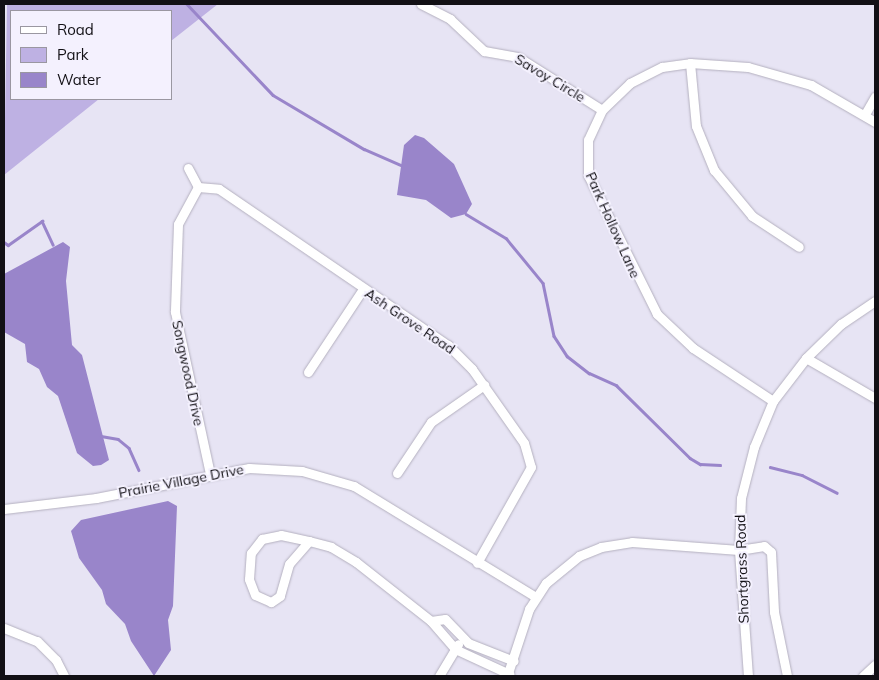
<!DOCTYPE html>
<html>
<head>
<meta charset="utf-8">
<style>
	body { margin:0 }
	#map { position:relative; width:879px; height:680px; overflow:hidden; background:#e7e4f4; font-family:Mulish,sans-serif }
	div>[style] { position:absolute }
	[style*='--x'] { left:calc(var(--x)*1px); top:calc(var(--y)*1px); width:calc(var(--w)*1px); rotate:calc(var(--a)*1deg) }
	.green>* { inset:0; background:#beb1e3 }
	.water>* { inset:0; background:#9985ca }
	.stream>* { height:2.5px; margin:-1.25px; padding:0 1.25px; transform-origin:1.25px; border-radius:1.25px; background:#9985ca }
	.roads { filter:drop-shadow(0 0 1px #b4b0bf) drop-shadow(0 0 1px #b4b0bf) }
	.minor>* { height:9px; margin:-4.5px; padding:0 4.5px; transform-origin:4.5px; border-radius:4.5px; background:#fff }
	span { translate:-50% -50%; white-space:nowrap; text-align:center; line-height:1.15; -webkit-text-stroke:4px #f4f1fe; paint-order:stroke }
	.street-label { font-size:14px; color:#121015 }
	.frame { position:absolute; inset:0; border:5px solid #121015; pointer-events:none }
	.legend { position:absolute; left:10px; top:10px; width:162px; height:90px; box-sizing:border-box; background:#f4f1fe; border:1px solid #9a97a1; margin:0; padding:6px 9px; list-style:none; font-size:15px; color:#121015 }
	.legend li { display:flex; align-items:center; gap:10px; height:25px }
	.legend b { width:25px; border:1px solid #9a97a1 }
</style>
</head>
<body>
<div id="map">
	<div class="green">
		<i style="clip-path:polygon(7px 4px,218px 4px,171px 41px,171px 11px,11px 11px,11px 99px,99px 99px,4px 175px)"></i>
	</div>
	<div class="water">
		<i style="clip-path:polygon(415px 135px,424px 138px,454px 164px,472px 204px,466px 214px,451px 218px,426px 200px,397px 195px,404px 145px)"></i>
		<i style="clip-path:polygon(63px 242px,70px 247px,66px 281px,72px 345px,82px 355px,109px 460px,101px 465px,93px 466px,77px 453px,58px 396px,47px 387px,39px 369px,27px 362px,25px 344px,4px 332px,4px 274px)"></i>
		<i style="clip-path:polygon(168px 501px,177px 506px,173px 606px,168px 620px,171px 650px,154px 676px,131px 641px,125px 624px,106px 604px,102px 590px,79px 558px,71px 531px,81px 520px)"></i>
	</div>
	<div class="stream">
		<i style="--x:187;--y:4;--w:125;--a:46.6"></i>
		<i style="--x:273;--y:95;--w:106;--a:30.7"></i>
		<i style="--x:364;--y:149;--w:40;--a:23.4"></i>
		<i style="--x:466;--y:214;--w:47;--a:31"></i>
		<i style="--x:506;--y:238;--w:58;--a:50.6"></i>
		<i style="--x:543;--y:283;--w:54;--a:78.3"></i>
		<i style="--x:554;--y:336;--w:24;--a:57"></i>
		<i style="--x:567;--y:356;--w:28;--a:38"></i>
		<i style="--x:589;--y:373;--w:30;--a:24"></i>
		<i style="--x:616;--y:385;--w:104;--a:44.6"></i>
		<i style="--x:690;--y:458;--w:12;--a:31"></i>
		<i style="--x:700;--y:464;--w:20;--a:3"></i>
		<i style="--x:4;--y:242;--w:5;--a:37"></i>
		<i style="--x:8;--y:245;--w:42;--a:-35.2"></i>
		<i style="--x:42;--y:221;--w:26;--a:65"></i>
		<i style="--x:101;--y:436;--w:17;--a:10"></i>
		<i style="--x:118;--y:439;--w:14;--a:39"></i>
		<i style="--x:129;--y:448;--w:24;--a:66"></i>
		<i style="--x:770;--y:467;--w:33;--a:14"></i>
		<i style="--x:802;--y:475;--w:39;--a:27"></i>
	</div>
	<div class="roads">
		<div class="minor">
			<i style="--x:421;--y:4;--w:33;--a:27"></i>
			<i style="--x:450;--y:19;--w:47;--a:43.3"></i>
			<i style="--x:484;--y:51;--w:35;--a:10"></i>
			<i style="--x:518;--y:57;--w:99;--a:32.2"></i>
			<i style="--x:690;--y:63;--w:63;--a:84.6"></i>
			<i style="--x:696;--y:126;--w:48;--a:67.8"></i>
			<i style="--x:714;--y:170;--w:60;--a:50.4"></i>
			<i style="--x:752;--y:216;--w:56;--a:33.4"></i>
			<i style="--x:865;--y:114;--w:20;--a:-60"></i>
			<i style="--x:188;--y:168;--w:21;--a:62"></i>
			<i style="--x:198;--y:187;--w:21;--a:5"></i>
			<i style="--x:219;--y:189;--w:277;--a:34.3"></i>
			<i style="--x:448;--y:345;--w:34;--a:45"></i>
			<i style="--x:472;--y:369;--w:90;--a:54.9"></i>
			<i style="--x:524;--y:443;--w:25;--a:74"></i>
			<i style="--x:531;--y:467;--w:110;--a:119.4"></i>
			<i style="--x:198;--y:187;--w:42;--a:118.4"></i>
			<i style="--x:178;--y:224;--w:88;--a:92"></i>
			<i style="--x:175;--y:312;--w:166;--a:77.8"></i>
			<i style="--x:806;--y:358;--w:80;--a:30.1"></i>
			<i style="--x:308;--y:372;--w:100;--a:-56.5"></i>
			<i style="--x:773;--y:401;--w:96;--a:-146.5"></i>
			<i style="--x:693;--y:348;--w:50;--a:-136.6"></i>
			<i style="--x:657;--y:314;--w:155;--a:-116.4"></i>
			<i style="--x:588;--y:175;--w:35;--a:-90"></i>
			<i style="--x:588;--y:140;--w:33;--a:-65"></i>
			<i style="--x:602;--y:110;--w:39;--a:-44"></i>
			<i style="--x:630;--y:83;--w:36;--a:-27"></i>
			<i style="--x:662;--y:67;--w:28;--a:-8"></i>
			<i style="--x:690;--y:63;--w:58;--a:3.9"></i>
			<i style="--x:748;--y:67;--w:66;--a:15.9"></i>
			<i style="--x:811;--y:85;--w:74;--a:30"></i>
			<i style="--x:397;--y:473;--w:61;--a:-56.3"></i>
			<i style="--x:431;--y:422;--w:65;--a:-34.9"></i>
			<i style="--x:4;--y:509;--w:93;--a:-6.8"></i>
			<i style="--x:96;--y:498;--w:156;--a:-11.1"></i>
			<i style="--x:249;--y:468;--w:53;--a:3.2"></i>
			<i style="--x:302;--y:471;--w:54;--a:16.1"></i>
			<i style="--x:354;--y:486;--w:213;--a:31.4"></i>
			<i style="--x:309;--y:541;--w:30;--a:131"></i>
			<i style="--x:289;--y:564;--w:33;--a:106"></i>
			<i style="--x:280;--y:596;--w:11;--a:146"></i>
			<i style="--x:271;--y:602;--w:17;--a:-156"></i>
			<i style="--x:255;--y:595;--w:17;--a:-111"></i>
			<i style="--x:249;--y:579;--w:26;--a:-86"></i>
			<i style="--x:251;--y:553;--w:18;--a:-52"></i>
			<i style="--x:262;--y:539;--w:19;--a:-12"></i>
			<i style="--x:281;--y:535;--w:29;--a:12"></i>
			<i style="--x:309;--y:541;--w:23;--a:15"></i>
			<i style="--x:331;--y:547;--w:29;--a:31"></i>
			<i style="--x:356;--y:562;--w:95;--a:38.2"></i>
			<i style="--x:431;--y:621;--w:37;--a:49"></i>
			<i style="--x:455;--y:649;--w:60;--a:24.8"></i>
			<i style="--x:431;--y:621;--w:14;--a:-8"></i>
			<i style="--x:445;--y:619;--w:33;--a:46"></i>
			<i style="--x:468;--y:643;--w:49;--a:21.4"></i>
			<i style="--x:4;--y:628;--w:35;--a:22"></i>
			<i style="--x:37;--y:641;--w:27;--a:45"></i>
			<i style="--x:56;--y:660;--w:18;--a:63"></i>
			<i style="--x:439;--y:676;--w:37;--a:-59"></i>
			<i style="--x:507;--y:676;--w:71;--a:-71.8"></i>
			<i style="--x:529;--y:609;--w:31;--a:-57"></i>
			<i style="--x:546;--y:583;--w:43;--a:-39.3"></i>
			<i style="--x:579;--y:556;--w:24;--a:-22"></i>
			<i style="--x:601;--y:547;--w:31;--a:-9"></i>
			<i style="--x:632;--y:542;--w:107;--a:4.3"></i>
			<i style="--x:739;--y:550;--w:25;--a:-9"></i>
			<i style="--x:764;--y:546;--w:9;--a:41"></i>
			<i style="--x:771;--y:552;--w:60;--a:87.1"></i>
			<i style="--x:774;--y:612;--w:65;--a:78.5"></i>
			<i style="--x:748;--y:676;--w:126;--a:-94.1"></i>
			<i style="--x:739;--y:550;--w:52;--a:-87.8"></i>
			<i style="--x:741;--y:498;--w:53;--a:-75.7"></i>
			<i style="--x:754;--y:447;--w:50;--a:-67.6"></i>
			<i style="--x:773;--y:401;--w:54;--a:-52.5"></i>
			<i style="--x:806;--y:358;--w:49;--a:-44.2"></i>
			<i style="--x:841;--y:324;--w:41;--a:-34.1"></i>
			<i style="--x:863;--y:676;--w:16;--a:-43"></i>
		</div>
	</div>
	<div class="street-label">
		<span style="left:550px;top:78px;rotate:31deg">Savoy Circle</span>
		<span style="left:613px;top:225px;rotate:66deg">Park Hollow Lane</span>
		<span style="left:410px;top:321px;rotate:34deg">Ash Grove Road</span>
		<span style="left:188px;top:373px;rotate:78deg">Songwood Drive</span>
		<span style="left:181px;top:481px;rotate:-11deg">Prairie Village Drive</span>
		<span style="left:742px;top:569px;rotate:-92deg">Shortgrass Road</span>
	</div>
	<div class="frame"></div>
	<ul class="legend">
	<li><b style="height:6px;background:#fff"></b>Road</li>
	<li><b style="height:14px;background:#beb1e3"></b>Park</li>
	<li><b style="height:14px;background:#9985ca"></b>Water</li>
	</ul>
</div>
</body>
</html>
